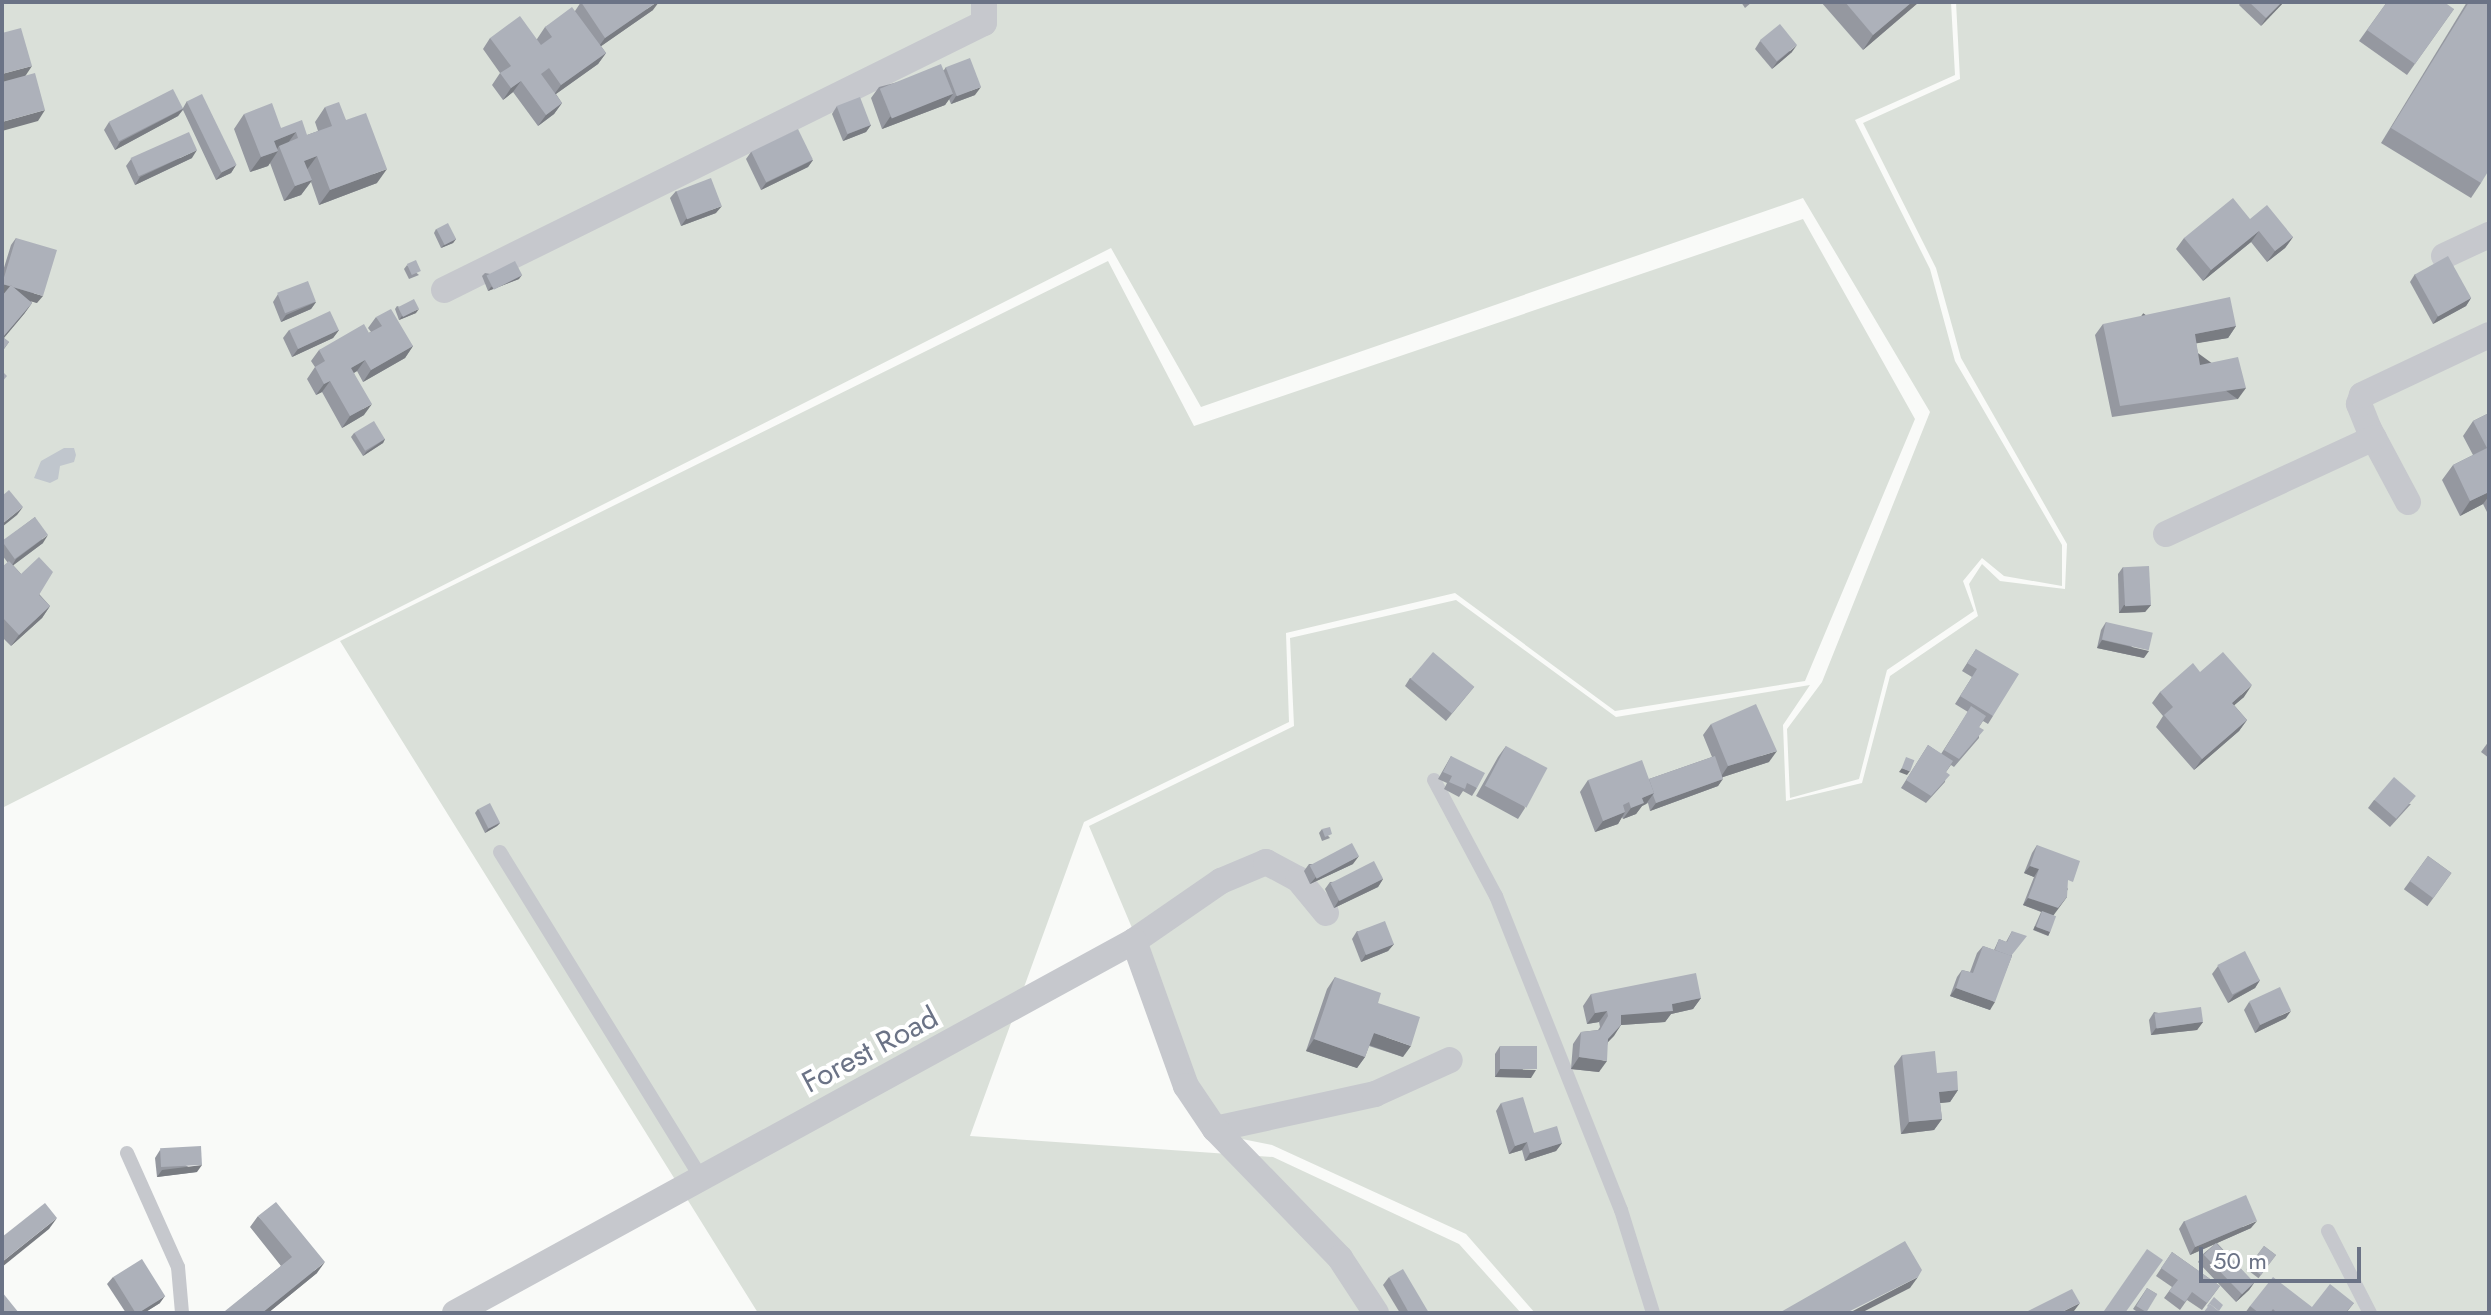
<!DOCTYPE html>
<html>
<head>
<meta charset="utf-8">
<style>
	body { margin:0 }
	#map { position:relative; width:2491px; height:1315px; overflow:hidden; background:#f9faf8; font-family:Jost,sans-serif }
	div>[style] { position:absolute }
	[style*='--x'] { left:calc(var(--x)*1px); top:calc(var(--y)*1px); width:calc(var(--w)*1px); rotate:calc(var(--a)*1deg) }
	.green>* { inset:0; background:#dae0d9 }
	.water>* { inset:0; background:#c0c6cd }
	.lane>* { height:14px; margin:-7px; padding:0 7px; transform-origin:7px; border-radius:7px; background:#c6c8cd }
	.street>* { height:26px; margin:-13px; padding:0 13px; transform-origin:13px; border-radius:13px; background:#c6c8cd }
	.wall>* { inset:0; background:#9598a0; transform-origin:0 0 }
	.shaded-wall>* { inset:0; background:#797c82; transform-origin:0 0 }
	.building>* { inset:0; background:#adb1ba; transform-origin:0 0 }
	span { translate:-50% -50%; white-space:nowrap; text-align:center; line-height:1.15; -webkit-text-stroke:8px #fff; paint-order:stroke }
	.street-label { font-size:30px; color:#6b7386 }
	.frame { position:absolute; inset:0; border:4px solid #6b7386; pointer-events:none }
	.scale { position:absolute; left:2199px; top:1247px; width:162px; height:36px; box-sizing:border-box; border:4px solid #6b7386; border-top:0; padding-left:10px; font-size:24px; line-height:28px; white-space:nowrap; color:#6b7386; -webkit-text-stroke:6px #fff; paint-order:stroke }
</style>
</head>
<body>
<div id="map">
	<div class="green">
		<i style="clip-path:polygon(2px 2px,1951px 2px,1955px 75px,1855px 120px,1930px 269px,1955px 361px,2062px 545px,2062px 586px,2004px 576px,1982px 558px,1963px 581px,1974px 611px,1887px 670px,1859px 779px,1790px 798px,1787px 729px,1822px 682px,1930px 412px,1803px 198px,1201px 407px,1111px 248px,2px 808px)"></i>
		<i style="clip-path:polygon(1956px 2px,2489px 2px,2489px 1313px,1535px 1313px,1466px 1234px,1272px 1145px,1237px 1138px,1197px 1082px,1089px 826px,1294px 726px,1290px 638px,1456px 600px,1616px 717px,1810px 685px,1783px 725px,1786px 801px,1862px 783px,1890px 676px,1978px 616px,1969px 584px,1982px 564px,2000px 581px,2065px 589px,2067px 544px,1961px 358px,1936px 268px,1863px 123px,1960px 79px)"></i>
		<i style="clip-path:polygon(1803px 219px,1915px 419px,1805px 681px,1615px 711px,1455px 593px,1286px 633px,1289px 722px,1084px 822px,970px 1136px,1273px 1157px,1459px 1244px,1521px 1313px,758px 1313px,340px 641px,1108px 261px,1194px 426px)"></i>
	</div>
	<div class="water">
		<i style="clip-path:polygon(64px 448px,74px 448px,76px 455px,74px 462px,60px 466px,58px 479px,50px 483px,34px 478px,41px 461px)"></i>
	</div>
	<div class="lane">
		<i style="--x:1434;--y:780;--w:132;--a:61.9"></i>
		<i style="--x:1496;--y:896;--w:338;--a:68.3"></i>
		<i style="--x:1621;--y:1210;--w:108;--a:72.7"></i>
		<i style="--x:500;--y:852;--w:384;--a:58.3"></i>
		<i style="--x:127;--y:1153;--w:125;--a:65.9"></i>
		<i style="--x:178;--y:1267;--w:46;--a:85"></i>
		<i style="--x:2328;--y:1231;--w:92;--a:62.9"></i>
	</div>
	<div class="street">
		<i style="--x:2444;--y:256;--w:50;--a:-25"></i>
		<i style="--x:444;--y:290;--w:602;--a:-26.31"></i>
		<i style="--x:984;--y:23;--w:21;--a:-90"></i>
		<i style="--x:2408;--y:502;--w:83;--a:-118.1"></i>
		<i style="--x:2369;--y:429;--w:27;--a:-112"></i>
		<i style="--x:2359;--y:404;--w:9;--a:-72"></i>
		<i style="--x:2362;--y:395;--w:140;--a:-25.3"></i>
		<i style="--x:2166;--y:534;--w:229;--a:-24.8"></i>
		<i style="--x:1134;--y:941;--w:106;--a:-34.6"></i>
		<i style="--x:1221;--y:881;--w:49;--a:-22.9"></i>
		<i style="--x:1266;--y:862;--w:36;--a:28"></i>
		<i style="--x:1298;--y:879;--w:44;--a:50.5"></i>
		<i style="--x:1215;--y:1129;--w:164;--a:-12.3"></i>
		<i style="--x:1375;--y:1094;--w:82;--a:-24.4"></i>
		<i style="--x:455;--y:1313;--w:774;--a:-28.72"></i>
		<i style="--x:1134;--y:941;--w:154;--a:70.3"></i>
		<i style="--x:1186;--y:1086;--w:52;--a:56"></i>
		<i style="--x:1215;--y:1129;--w:180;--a:45.9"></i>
		<i style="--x:1340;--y:1258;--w:66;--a:56.8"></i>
	</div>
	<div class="wall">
		<i style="clip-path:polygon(581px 2px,653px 10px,601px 46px,606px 53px,598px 64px,556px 94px,562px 103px,554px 114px,538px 126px,513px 92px,503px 100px,492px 85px,500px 73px,483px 49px,490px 38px,537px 39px,545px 27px,575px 11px)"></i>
		<i style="clip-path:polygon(1741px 2px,1752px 2px,1745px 8px)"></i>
		<i style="clip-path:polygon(1821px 2px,1919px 2px,1863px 50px)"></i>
		<i style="clip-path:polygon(2241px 2px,2284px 2px,2261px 26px,2239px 5px)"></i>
		<i style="clip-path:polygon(2387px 2px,2454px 9px,2407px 75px,2359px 41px)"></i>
		<i style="clip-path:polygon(2467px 2px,2489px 2px,2481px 183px,2471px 198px,2381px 143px)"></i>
		<i style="clip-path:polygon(1760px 41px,1792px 52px,1772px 69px,1755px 49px)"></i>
		<i style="clip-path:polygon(946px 67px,975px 95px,951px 104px,949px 99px,945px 105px,882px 129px,871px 98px,879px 87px,944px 70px)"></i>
		<i style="clip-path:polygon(187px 101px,236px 165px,231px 173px,216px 180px,183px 110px,178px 116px,115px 150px,104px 130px,109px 122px,183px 108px)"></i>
		<i style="clip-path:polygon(837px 106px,871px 125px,866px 132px,843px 141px,832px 114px)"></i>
		<i style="clip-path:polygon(325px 107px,346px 120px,377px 183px,319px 205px,311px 182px,301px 195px,284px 201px,270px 163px,268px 166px,250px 172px,234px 129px,244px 114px,281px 128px,307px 135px,318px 131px,315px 122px)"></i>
		<i style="clip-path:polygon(751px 152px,813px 160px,808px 167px,761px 190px,746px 159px)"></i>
		<i style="clip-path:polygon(192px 158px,135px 185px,126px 166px,131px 159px)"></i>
		<i style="clip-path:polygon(676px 191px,716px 213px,681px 226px,670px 198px)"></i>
		<i style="clip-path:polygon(2250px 219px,2293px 237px,2285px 248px,2267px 262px,2251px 242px,2203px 281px,2176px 249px,2184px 238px)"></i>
		<i style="clip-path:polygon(436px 229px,456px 239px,453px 243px,441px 248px,434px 233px)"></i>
		<i style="clip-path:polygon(16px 238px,37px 303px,31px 301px,32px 303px,24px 314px,4px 338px,9px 342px,2px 352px,2px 296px,4px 293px,2px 293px,2px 274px,11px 245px)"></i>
		<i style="clip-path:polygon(407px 265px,419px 275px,409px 279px,404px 269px)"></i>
		<i style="clip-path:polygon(485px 273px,519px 279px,488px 291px,482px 276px)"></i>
		<i style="clip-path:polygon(2415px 274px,2471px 298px,2466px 306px,2433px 324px,2410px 282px)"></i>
		<i style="clip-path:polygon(278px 294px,316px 302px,311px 309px,281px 322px,273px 302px)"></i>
		<i style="clip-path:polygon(397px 306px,416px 313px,399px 320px,395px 309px)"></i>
		<i style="clip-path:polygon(376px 317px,413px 346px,405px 358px,363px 382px,357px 371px,354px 373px,364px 415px,342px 428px,322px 392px,316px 395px,307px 379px,315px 367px,311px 361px,319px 350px,371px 332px,368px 328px)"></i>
		<i style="clip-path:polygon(2103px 324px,2236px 326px,2228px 338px,2196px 343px,2200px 365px,2238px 399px,2112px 417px,2095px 335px)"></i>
		<i style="clip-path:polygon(289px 330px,339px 330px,333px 338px,292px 357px,283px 338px)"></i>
		<i style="clip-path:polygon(2489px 413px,2489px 516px,2483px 504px,2460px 516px,2442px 480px,2453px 465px,2473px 455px,2463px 436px,2473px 421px)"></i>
		<i style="clip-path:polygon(354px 433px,385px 439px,383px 443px,363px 456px,351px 437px)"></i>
		<i style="clip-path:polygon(35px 517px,43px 543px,13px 565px,50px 606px,42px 618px,11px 646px,2px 637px,2px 567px,8px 563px,2px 555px,2px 542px)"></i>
		<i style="clip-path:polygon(2123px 567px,2151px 605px,2145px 612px,2119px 613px,2118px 574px)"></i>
		<i style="clip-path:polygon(2106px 622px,2144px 658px,2097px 648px,2101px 630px)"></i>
		<i style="clip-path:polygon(1976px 649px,1993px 716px,1988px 724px,1983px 721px,1979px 727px,1979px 738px,1954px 767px,1951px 765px,1946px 772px,1945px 782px,1926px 803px,1901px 788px,1928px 745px,1941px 754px,1968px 712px,1955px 704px,1972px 677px,1962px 671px)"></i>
		<i style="clip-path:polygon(2200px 672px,2244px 697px,2234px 705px,2247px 720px,2239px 731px,2194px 770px,2156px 727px,2163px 716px,2152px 703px,2160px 692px)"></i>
		<i style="clip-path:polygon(1410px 678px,1474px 687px,1446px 721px,1405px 686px)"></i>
		<i style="clip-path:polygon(1711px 724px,1769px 762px,1723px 777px,1718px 786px,1650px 811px,1648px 803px,1642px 806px,1636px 814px,1623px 819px,1622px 817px,1618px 824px,1595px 832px,1580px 792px,1588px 780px,1649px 779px,1712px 757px,1703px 735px)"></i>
		<i style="clip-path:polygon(2489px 741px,2489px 758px,2481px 752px)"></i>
		<i style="clip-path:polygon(1506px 746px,1525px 808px,1518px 819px,1476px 796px,1498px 757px)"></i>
		<i style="clip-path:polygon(1451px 756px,1477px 788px,1472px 796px,1463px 791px,1459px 797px,1444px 789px,1447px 783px,1438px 779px)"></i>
		<i style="clip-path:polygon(2374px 800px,2411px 804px,2390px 827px,2368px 808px)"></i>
		<i style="clip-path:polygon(478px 809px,500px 823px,497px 826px,485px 833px,475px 813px)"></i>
		<i style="clip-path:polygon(1322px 829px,1330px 838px,1322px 841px,1319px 833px)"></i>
		<i style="clip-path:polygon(2037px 845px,2068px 889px,2053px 915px,2050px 932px,2048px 936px,2033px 930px,2041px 912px,2023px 905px,2034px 877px,2024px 873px,2032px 853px)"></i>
		<i style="left:2428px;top:856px;width:29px;height:41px;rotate:36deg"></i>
		<i style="clip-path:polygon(1309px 864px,1353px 864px,1310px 884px,1304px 871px)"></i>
		<i style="clip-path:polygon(1383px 879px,1378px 887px,1334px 908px,1325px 889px,1330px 882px)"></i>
		<i style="clip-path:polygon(1357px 931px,1394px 944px,1388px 951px,1361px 962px,1352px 939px)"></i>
		<i style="clip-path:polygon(2012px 931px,2012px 956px,1990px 1010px,1950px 996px,1957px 977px,1962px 970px,1970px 972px,1977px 953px,1983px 946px,1994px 950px,1999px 939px,2006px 942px)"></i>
		<i style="clip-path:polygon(2218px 966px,2260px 980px,2255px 988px,2228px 1003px,2212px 974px)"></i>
		<i style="clip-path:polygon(1335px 977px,1403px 1057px,1369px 1046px,1365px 1057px,1357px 1068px,1306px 1051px,1327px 989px)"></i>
		<i style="clip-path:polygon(1591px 994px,1701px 998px,1693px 1009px,1671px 1014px,1665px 1022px,1621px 1025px,1608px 1042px,1599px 1072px,1571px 1069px,1573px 1044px,1581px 1032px,1598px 1030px,1600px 1027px,1599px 1022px,1587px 1024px,1583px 1006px)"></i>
		<i style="clip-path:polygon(2249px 1002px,2286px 1018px,2255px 1033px,2244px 1010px)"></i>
		<i style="clip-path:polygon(2154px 1012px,2203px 1022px,2197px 1030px,2151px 1035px,2149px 1020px)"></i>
		<i style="clip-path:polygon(1500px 1046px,1531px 1078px,1495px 1077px,1495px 1054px)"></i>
		<i style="clip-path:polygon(1902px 1055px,1937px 1073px,1958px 1090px,1950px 1102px,1940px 1103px,1942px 1119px,1934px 1130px,1901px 1134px,1894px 1066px)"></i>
		<i style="clip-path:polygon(1501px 1103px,1534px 1133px,1562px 1143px,1556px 1151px,1525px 1161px,1522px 1150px,1509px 1154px,1496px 1111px)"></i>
		<i style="clip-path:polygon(160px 1150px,197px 1172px,157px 1177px,155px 1158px)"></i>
		<i style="clip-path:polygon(258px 1216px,317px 1273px,268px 1313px,224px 1313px,281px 1266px,250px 1227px)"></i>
		<i style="clip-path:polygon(2184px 1221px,2251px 1228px,2217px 1243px,2254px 1283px,2249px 1290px,2236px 1302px,2198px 1262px,2203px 1254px,2215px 1244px,2190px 1255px,2179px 1229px)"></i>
		<i style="left:2264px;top:1246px;width:15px;height:29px;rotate:37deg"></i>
		<i style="clip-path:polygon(2172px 1252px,2220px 1286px,2202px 1310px,2187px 1300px,2180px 1310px,2164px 1298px,2172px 1287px,2156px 1276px)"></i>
		<i style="clip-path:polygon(113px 1277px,160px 1303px,144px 1313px,126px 1313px,107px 1284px)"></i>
		<i style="clip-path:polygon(1389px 1277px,1429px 1313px,1400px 1313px,1383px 1285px)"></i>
		<i style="clip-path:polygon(2147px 1288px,2157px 1294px,2144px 1313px,2139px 1313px,2133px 1309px)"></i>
		<i style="clip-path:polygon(2354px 1303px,2346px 1313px,2245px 1313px,2250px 1306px,2312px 1307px)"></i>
	</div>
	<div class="shaded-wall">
		<i style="clip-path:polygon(657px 2px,659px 2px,653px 10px,597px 49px,605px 38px)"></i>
		<i style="clip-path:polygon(1912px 2px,1919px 2px,1863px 50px,1873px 35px)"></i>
		<i style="clip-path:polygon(2282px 2px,2284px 2px,2261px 26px,2266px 18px)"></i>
		<i style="clip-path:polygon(1797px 45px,1792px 52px,1772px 69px,1777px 62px)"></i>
		<i style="clip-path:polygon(606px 53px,598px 64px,553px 96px,561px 85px)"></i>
		<i style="clip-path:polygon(32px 66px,24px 78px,2px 84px,2px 74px)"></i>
		<i style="clip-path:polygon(521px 81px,513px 92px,503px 100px,511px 88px)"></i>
		<i style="clip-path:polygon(981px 87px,975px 95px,951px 104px,956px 96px)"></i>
		<i style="clip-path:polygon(953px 94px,945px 105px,882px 129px,890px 117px)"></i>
		<i style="clip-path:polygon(562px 103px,554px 114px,538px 126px,546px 115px)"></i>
		<i style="clip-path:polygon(183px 109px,178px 116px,115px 150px,120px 142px)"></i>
		<i style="clip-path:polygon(45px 110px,38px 121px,2px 131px,2px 122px)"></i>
		<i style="clip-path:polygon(871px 125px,866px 132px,843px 141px,848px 134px)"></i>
		<i style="clip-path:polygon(296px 132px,285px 147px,279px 146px,276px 151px,274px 141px)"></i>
		<i style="clip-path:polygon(197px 150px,192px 158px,135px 185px,140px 177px)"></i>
		<i style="clip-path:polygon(278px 151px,268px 166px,250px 172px,261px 157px)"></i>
		<i style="clip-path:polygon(317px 156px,306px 171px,304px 161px)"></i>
		<i style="clip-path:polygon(813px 160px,808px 167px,761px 190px,766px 183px)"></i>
		<i style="clip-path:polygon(236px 165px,231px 173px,216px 180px,222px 172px)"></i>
		<i style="clip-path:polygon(387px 169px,377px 183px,319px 205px,330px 190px)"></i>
		<i style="clip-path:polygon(312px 180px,301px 195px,284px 201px,295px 186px)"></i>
		<i style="clip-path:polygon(722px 206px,716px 213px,681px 226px,686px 219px)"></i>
		<i style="clip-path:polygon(2259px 231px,2251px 242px,2203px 281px,2211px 270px)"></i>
		<i style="clip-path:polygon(2293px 237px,2285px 248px,2267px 262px,2275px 251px)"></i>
		<i style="clip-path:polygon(456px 239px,453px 243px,441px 248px,444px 245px)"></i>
		<i style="clip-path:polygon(522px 275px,519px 279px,488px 291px,491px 287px)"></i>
		<i style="clip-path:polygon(2px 284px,43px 296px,37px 303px,2px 293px)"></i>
		<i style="clip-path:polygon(2471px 298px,2466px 306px,2433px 324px,2438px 316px)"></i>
		<i style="clip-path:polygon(316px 302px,311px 309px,281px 322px,286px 315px)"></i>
		<i style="clip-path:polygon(32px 303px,24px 314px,2px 340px,2px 338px)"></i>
		<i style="clip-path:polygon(419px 309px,416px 313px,399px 320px,402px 316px)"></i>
		<i style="clip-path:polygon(2236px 326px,2228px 338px,2187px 345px,2195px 334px)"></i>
		<i style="clip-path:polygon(339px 330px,333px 338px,292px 357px,298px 349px)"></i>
		<i style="clip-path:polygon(413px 346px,405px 358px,363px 382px,371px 370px)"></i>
		<i style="clip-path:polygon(365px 360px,357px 371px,343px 379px,351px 368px)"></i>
		<i style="clip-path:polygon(330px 381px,322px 392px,316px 395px,324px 384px)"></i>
		<i style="left:2246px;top:388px;width:14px;height:127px;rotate:126deg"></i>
		<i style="clip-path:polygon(372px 404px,364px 415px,342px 428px,350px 416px)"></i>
		<i style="clip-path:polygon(385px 439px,383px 443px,363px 456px,366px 452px)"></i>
		<i style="clip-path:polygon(2489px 492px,2489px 496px,2483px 504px,2460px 516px,2470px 501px)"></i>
		<i style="clip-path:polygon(23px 507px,17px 515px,2px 527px,2px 524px)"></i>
		<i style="clip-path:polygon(48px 535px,43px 543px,11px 567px,16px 559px)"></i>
		<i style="clip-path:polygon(2124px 605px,2151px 605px,2145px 612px,2119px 613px)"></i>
		<i style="clip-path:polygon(50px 606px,42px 618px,11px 646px,19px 635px)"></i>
		<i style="clip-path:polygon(2102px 640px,2149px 651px,2144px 658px,2097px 648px)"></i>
		<i style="clip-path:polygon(2252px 685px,2244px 697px,2224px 714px,2232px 703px)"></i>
		<i style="clip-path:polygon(2247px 720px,2239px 731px,2194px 770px,2202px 759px)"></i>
		<i style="clip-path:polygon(1777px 751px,1769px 762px,1720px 778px,1728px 766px)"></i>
		<i style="clip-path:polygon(1902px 768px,1910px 771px,1907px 775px,1899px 772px)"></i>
		<i style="clip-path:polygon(1723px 779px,1718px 786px,1650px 811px,1656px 803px)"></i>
		<i style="clip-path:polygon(1654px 793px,1646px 804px,1642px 806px,1636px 814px,1623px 819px,1631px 808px,1642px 798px)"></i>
		<i style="clip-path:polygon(1625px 812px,1618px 824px,1595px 832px,1603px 821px)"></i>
		<i style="clip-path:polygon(500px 823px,497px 826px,485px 833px,488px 829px)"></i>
		<i style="clip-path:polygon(1359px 856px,1353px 864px,1310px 884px,1316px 877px)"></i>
		<i style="clip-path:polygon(2030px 866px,2039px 869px,2034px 877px,2024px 873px)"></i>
		<i style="clip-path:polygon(1383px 879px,1378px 887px,1334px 908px,1339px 900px)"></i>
		<i style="clip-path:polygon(2067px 897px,2053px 916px,2023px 905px,2028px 898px)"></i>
		<i style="left:2035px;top:926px;width:16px;height:4px;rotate:22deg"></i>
		<i style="clip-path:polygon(1394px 944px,1388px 951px,1361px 962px,1366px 954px)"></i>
		<i style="clip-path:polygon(2260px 980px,2255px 988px,2228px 1003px,2234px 995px)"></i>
		<i style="clip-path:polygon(1956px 988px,1995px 1002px,1990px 1010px,1950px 996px)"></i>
		<i style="clip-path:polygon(1701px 998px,1693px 1009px,1671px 1014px,1665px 1022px,1621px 1025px,1614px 1036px,1600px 1050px,1621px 1015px)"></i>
		<i style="clip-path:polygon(1607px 1011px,1599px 1022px,1587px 1024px,1595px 1013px)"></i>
		<i style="clip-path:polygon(2291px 1011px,2286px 1018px,2255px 1033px,2260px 1025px)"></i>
		<i style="clip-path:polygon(2203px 1022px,2197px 1030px,2151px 1035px,2156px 1028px)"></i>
		<i style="clip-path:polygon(1374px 1033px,1411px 1046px,1403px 1057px,1366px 1044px)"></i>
		<i style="clip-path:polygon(1314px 1039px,1365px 1057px,1357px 1068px,1306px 1051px)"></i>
		<i style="clip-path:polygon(1579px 1057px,1607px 1061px,1599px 1072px,1571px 1069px)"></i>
		<i style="clip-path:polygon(1500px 1069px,1536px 1070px,1531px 1078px,1495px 1077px)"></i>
		<i style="clip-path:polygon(1958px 1090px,1950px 1102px,1931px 1104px,1939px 1092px)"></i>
		<i style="clip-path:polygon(1942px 1119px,1934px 1130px,1901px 1134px,1909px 1122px)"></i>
		<i style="clip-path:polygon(1527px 1142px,1522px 1150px,1509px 1154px,1515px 1146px)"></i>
		<i style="clip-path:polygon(1562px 1143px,1556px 1151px,1525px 1161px,1530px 1153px)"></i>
		<i style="clip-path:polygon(202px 1165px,197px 1172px,157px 1177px,162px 1170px)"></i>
		<i style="clip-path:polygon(57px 1218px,49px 1229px,2px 1267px,2px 1262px)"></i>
		<i style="clip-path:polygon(2257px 1221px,2251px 1228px,2190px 1255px,2195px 1247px)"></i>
		<i style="clip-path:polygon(325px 1262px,317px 1273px,268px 1313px,262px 1313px)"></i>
		<i style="clip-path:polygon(1918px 1277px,1910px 1288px,1861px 1313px,1849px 1313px)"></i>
		<i style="clip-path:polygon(2254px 1283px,2249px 1290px,2236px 1302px,2241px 1295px)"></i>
		<i style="clip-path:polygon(165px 1296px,160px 1303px,144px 1313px,137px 1313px)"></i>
		<i style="clip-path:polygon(2080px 1303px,2074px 1311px,2070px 1313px,2060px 1313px)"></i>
	</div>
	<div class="building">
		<i style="clip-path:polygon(581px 2px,657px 2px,605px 38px)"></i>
		<i style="clip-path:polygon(1845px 2px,1912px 2px,1873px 35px)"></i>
		<i style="clip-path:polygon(2249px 2px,2282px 2px,2266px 18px)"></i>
		<i style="clip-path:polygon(2387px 2px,2444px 2px,2454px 9px,2415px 64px,2367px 30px)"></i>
		<i style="clip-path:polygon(2469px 2px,2489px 2px,2489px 170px,2481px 183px,2391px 128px)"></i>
		<i style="clip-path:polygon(572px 7px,606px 53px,561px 85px,549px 68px,541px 74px,562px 103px,546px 115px,521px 81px,511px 88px,500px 73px,511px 66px,490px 38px,520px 16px,541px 45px,552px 37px,545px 27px)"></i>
		<i style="left:1780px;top:24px;width:27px;height:26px;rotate:51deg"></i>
		<i style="clip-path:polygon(21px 28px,32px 66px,2px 74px,2px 33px)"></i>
		<i style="left:970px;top:58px;width:31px;height:26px;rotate:69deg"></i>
		<i style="left:941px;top:64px;width:32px;height:66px;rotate:68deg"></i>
		<i style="clip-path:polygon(35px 73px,45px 110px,2px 122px,2px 82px)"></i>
		<i style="left:173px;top:89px;width:22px;height:72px;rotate:63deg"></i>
		<i style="left:202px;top:94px;width:79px;height:17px;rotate:64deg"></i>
		<i style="left:860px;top:97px;width:30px;height:25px;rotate:69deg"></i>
		<i style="clip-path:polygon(339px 102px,346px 120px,366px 113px,387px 169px,330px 190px,317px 156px,304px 161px,312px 180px,295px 186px,279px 146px,298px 138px,296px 132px,274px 141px,278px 151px,261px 157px,244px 114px,272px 103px,281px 128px,302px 120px,307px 135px,332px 126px,325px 107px)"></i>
		<i style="left:798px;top:129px;width:34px;height:52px;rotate:64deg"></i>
		<i style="left:189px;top:132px;width:20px;height:64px;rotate:66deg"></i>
		<i style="left:711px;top:178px;width:30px;height:37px;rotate:69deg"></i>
		<i style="clip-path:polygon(2233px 198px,2250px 219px,2267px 205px,2293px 237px,2275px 251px,2259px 231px,2211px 270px,2184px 238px)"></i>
		<i style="left:448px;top:223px;width:18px;height:13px;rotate:63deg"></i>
		<i style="clip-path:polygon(16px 238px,57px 250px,43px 296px,13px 287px,11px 285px,10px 286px,2px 284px)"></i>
		<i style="left:2448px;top:256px;width:48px;height:38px;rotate:61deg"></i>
		<i style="left:416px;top:260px;width:12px;height:10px;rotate:66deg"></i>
		<i style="left:515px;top:261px;width:16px;height:32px;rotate:63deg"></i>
		<i style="left:308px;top:281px;width:22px;height:33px;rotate:69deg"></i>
		<i style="clip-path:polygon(11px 285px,32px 303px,3px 337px,9px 342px,2px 351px,2px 296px)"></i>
		<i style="clip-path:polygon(2230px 297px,2236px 326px,2195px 334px,2200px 365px,2238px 357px,2246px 388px,2120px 406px,2103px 324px)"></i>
		<i style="left:414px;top:299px;width:11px;height:18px;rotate:63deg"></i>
		<i style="clip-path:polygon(391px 309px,413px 346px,371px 370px,365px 360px,351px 368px,372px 404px,350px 416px,330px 381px,324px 384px,315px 367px,325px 361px,319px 350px,364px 324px,369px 333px,382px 326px,376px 317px)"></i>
		<i style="left:330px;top:311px;width:21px;height:45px;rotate:65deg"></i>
		<i style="clip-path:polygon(2px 371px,7px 376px,2px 382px)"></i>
		<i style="clip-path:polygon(2489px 413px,2489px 492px,2470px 501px,2453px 465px,2487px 448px,2473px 421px)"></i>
		<i style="left:374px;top:421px;width:21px;height:23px;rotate:59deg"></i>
		<i style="clip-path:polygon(9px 490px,23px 507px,2px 524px,2px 496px)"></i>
		<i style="left:35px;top:517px;width:22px;height:41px;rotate:54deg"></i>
		<i style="clip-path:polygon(39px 557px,53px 572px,39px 595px,50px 606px,19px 635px,2px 617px,2px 567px,9px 561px,21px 574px)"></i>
		<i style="left:2149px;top:566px;width:39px;height:26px;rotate:87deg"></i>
		<i style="left:2106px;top:622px;width:48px;height:18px;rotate:13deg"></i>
		<i style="clip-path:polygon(1976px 649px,2019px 674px,1993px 716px,1960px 696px,1977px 669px,1967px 663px)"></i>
		<i style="left:1433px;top:652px;width:54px;height:35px;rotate:40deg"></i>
		<i style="clip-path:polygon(2223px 652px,2252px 685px,2232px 703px,2247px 720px,2202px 759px,2164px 715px,2173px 707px,2160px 692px,2193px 663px,2200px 672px)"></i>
		<i style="clip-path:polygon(1756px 704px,1777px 751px,1728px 766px,1711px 724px)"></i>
		<i style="clip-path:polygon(1971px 706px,1986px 716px,1979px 727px,1984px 730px,1959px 759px,1944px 750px)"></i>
		<i style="clip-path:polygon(1928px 745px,1953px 761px,1946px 772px,1950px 775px,1931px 796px,1906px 780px)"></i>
		<i style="left:1506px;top:746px;width:47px;height:45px;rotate:28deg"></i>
		<i style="clip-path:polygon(1451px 756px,1485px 773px,1477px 788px,1467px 783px,1465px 789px,1449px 782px,1452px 776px,1443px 772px)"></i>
		<i style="clip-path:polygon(1715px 756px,1723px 779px,1656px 803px,1653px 795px,1654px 793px,1649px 779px)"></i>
		<i style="left:1906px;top:757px;width:9px;height:12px;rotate:21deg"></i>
		<i style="clip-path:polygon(1642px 760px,1654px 793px,1642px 798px,1644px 803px,1631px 808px,1629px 802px,1623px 805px,1625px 812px,1603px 821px,1588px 780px)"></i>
		<i style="left:2394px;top:777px;width:29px;height:30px;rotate:41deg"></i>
		<i style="left:490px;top:803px;width:22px;height:13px;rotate:63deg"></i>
		<i style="clip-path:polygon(1330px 827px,1332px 834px,1325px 837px,1322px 829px)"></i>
		<i style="left:1352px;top:843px;width:15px;height:48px;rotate:62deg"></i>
		<i style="clip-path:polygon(2037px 845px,2080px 861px,2073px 882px,2068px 880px,2067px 897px,2058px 908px,2028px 898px,2039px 869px,2030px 866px)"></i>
		<i style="left:2428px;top:856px;width:29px;height:31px;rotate:36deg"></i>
		<i style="left:1374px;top:861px;width:20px;height:49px;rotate:63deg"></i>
		<i style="left:2042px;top:911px;width:15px;height:17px;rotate:20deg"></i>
		<i style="left:1385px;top:921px;width:25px;height:30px;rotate:69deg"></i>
		<i style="clip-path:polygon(2012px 931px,2027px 936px,2011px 956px,1995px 950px,1999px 939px,2007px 942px)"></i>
		<i style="clip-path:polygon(1983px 946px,2012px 956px,1995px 1002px,1956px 988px,1962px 970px,1973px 973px)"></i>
		<i style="left:2245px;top:951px;width:33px;height:31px;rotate:63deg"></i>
		<i style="clip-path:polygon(1696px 973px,1701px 998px,1672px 1004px,1673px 1011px,1621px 1015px,1621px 1025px,1608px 1039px,1607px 1061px,1579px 1057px,1581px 1032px,1600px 1030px,1608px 1016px,1607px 1011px,1595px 1013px,1591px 994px)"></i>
		<i style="clip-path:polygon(1335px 977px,1381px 993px,1378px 1003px,1420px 1017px,1411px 1046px,1374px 1033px,1365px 1057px,1314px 1039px)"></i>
		<i style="left:2280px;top:987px;width:26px;height:34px;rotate:65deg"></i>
		<i style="left:2201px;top:1007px;width:15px;height:47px;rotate:82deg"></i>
		<i style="left:1500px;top:1046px;width:37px;height:23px"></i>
		<i style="clip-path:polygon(1935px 1051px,1937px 1073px,1957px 1071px,1958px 1090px,1939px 1092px,1942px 1119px,1909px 1122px,1902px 1055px)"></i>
		<i style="clip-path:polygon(1523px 1097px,1534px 1133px,1557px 1126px,1562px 1143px,1530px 1153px,1527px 1142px,1515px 1146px,1501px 1103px)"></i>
		<i style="left:201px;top:1146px;width:19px;height:41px;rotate:87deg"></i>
		<i style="left:2246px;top:1195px;width:28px;height:67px;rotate:67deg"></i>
		<i style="clip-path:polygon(276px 1202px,325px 1262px,262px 1313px,227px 1313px,225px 1311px,292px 1257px,258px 1216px)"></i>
		<i style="clip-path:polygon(45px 1203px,57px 1218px,2px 1262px,2px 1237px)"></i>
		<i style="clip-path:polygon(1905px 1241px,1922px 1270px,1918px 1277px,1850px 1311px,1851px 1313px,1779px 1313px)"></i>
		<i style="left:2216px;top:1243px;width:55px;height:17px;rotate:46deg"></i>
		<i style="left:2264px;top:1246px;width:15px;height:25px;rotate:37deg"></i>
		<i style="clip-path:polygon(2147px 1249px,2163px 1260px,2125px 1313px,2108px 1313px,2104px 1311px)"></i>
		<i style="clip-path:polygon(2172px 1252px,2220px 1286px,2207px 1303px,2192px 1292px,2185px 1302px,2169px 1291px,2178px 1280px,2161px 1268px)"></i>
		<i style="left:142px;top:1259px;width:44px;height:34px;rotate:58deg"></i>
		<i style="clip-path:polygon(1403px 1269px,1429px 1313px,1409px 1313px,1389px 1277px)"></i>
		<i style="clip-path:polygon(2273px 1277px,2312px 1307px,2330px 1284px,2354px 1303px,2345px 1313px,2277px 1313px,2273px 1309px,2270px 1313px,2259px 1313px,2250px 1306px)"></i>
		<i style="left:2147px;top:1288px;width:12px;height:21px;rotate:31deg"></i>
		<i style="clip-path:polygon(2072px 1289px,2080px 1303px,2060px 1313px,2024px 1313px)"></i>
		<i style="clip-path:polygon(2px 1292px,19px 1313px,2px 1313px)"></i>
		<i style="clip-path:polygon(2214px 1297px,2223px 1305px,2219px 1311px,2210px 1304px,2208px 1307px,2207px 1306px)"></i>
		<i style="clip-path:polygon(2210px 1304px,2221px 1313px,2203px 1313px)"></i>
	</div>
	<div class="street-label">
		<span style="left:870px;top:1050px;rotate:-28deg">Forest Road</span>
	</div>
	<div class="frame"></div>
	<div class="scale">50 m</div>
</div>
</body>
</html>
